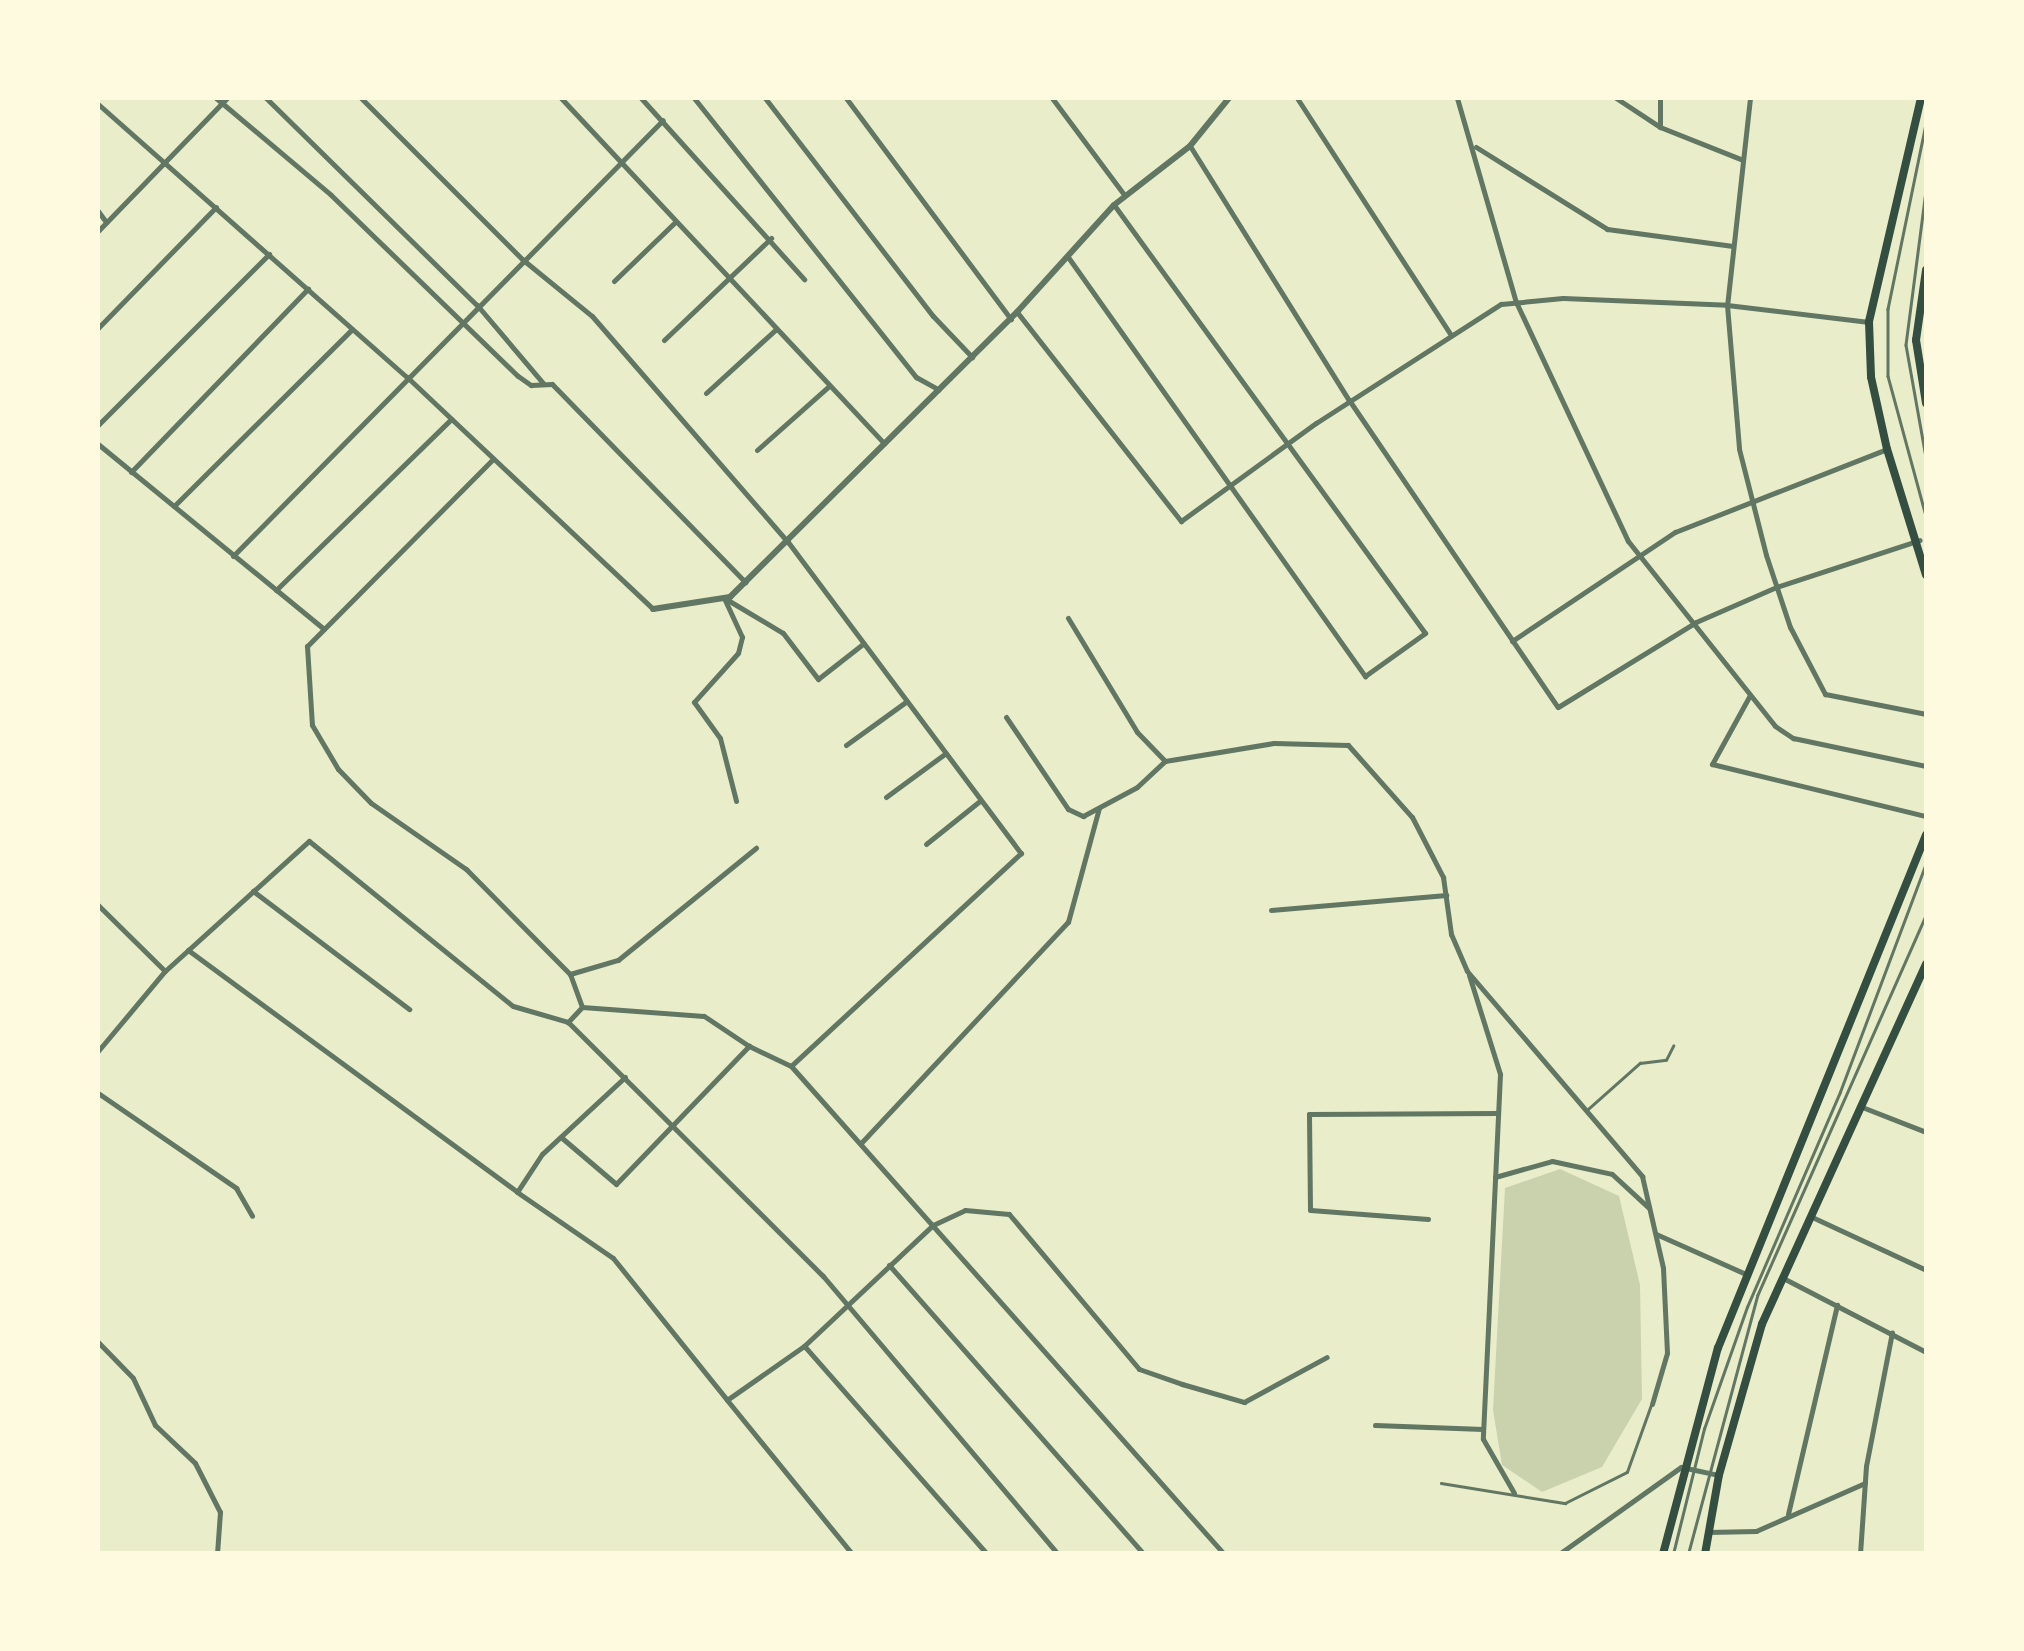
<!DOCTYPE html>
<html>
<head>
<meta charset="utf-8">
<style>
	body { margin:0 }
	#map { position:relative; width:2024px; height:1651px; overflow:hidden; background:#e9edc9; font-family:Figtree,sans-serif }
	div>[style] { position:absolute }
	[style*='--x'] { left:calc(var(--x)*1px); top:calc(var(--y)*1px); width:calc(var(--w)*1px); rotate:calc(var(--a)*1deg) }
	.green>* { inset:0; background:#cad2ad }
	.service>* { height:2.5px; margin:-1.25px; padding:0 1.25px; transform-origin:1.25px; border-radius:1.25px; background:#617663 }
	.minor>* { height:5px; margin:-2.5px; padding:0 2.5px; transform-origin:2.5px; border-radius:2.5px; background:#617663 }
	.tertiary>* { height:6px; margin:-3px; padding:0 3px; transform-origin:3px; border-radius:3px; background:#617663 }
	.primary>* { height:8px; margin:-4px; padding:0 4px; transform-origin:4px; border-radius:4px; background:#344e41 }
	span { translate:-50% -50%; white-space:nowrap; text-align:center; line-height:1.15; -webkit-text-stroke:10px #fefae0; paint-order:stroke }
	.frame { position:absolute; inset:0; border:100px solid #fefae0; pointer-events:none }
</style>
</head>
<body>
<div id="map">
	<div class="green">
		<i style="clip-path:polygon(1560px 1169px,1619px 1196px,1640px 1285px,1642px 1399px,1602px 1467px,1542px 1492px,1502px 1465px,1493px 1410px,1505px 1188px)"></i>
	</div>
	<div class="service">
		<i style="--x:1926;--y:124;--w:189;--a:101.6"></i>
		<i style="--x:1888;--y:309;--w:67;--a:90"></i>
		<i style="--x:1888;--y:376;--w:145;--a:74.8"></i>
		<i style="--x:1926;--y:191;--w:155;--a:97.4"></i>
		<i style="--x:1906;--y:345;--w:114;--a:79.9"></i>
		<i style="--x:1587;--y:1110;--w:71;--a:-41.6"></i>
		<i style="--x:1640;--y:1063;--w:26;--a:-7"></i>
		<i style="--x:1666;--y:1060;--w:16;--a:-63"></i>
		<i style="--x:1441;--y:1483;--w:126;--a:9.2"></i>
		<i style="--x:1565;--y:1503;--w:69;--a:-26.6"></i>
		<i style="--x:1627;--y:1472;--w:71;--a:-70.3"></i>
		<i style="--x:1673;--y:1554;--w:129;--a:-76.1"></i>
		<i style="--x:1704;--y:1429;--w:129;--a:-70.6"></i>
		<i style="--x:1747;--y:1307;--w:234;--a:-66.6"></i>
		<i style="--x:1840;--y:1092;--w:245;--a:-69.4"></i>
		<i style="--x:1688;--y:1554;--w:267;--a:-75"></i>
		<i style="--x:1757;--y:1296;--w:417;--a:-66.1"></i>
	</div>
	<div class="minor">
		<i style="--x:216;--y:98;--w:150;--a:40.1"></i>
		<i style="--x:331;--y:195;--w:260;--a:44.1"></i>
		<i style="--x:518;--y:376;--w:16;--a:35"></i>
		<i style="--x:531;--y:385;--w:21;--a:-3"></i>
		<i style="--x:552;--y:384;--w:277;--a:45.7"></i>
		<i style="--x:266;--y:98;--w:296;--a:44.5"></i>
		<i style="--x:477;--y:305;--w:102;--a:49.8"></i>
		<i style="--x:361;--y:98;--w:228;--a:45"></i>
		<i style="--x:522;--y:259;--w:90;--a:39.2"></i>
		<i style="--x:592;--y:316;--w:299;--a:49.1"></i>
		<i style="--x:788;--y:542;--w:389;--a:53.2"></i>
		<i style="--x:1021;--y:853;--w:313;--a:137.2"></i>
		<i style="--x:561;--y:98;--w:473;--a:46.9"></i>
		<i style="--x:641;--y:98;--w:244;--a:48"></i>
		<i style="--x:694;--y:98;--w:357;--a:51.5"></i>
		<i style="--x:916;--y:377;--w:26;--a:29"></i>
		<i style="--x:765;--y:98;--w:275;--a:52.4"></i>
		<i style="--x:933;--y:316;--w:57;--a:46.4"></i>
		<i style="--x:846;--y:98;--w:276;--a:53.3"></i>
		<i style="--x:1052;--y:98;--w:122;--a:53.3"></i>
		<i style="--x:1297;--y:98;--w:281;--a:57"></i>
		<i style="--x:1457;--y:98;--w:212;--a:73.9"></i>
		<i style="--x:1516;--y:302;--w:264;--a:64.9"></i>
		<i style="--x:1628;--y:541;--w:236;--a:51.5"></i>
		<i style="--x:1775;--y:726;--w:22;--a:34"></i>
		<i style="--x:1793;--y:738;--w:136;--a:11.9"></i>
		<i style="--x:1616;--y:98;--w:53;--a:33.4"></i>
		<i style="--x:1660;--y:127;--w:89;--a:21.7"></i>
		<i style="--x:1750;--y:98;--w:208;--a:96.3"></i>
		<i style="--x:1727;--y:305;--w:144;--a:85.2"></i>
		<i style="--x:1739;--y:449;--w:109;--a:75.7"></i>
		<i style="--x:1766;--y:555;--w:76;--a:71.6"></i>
		<i style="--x:1790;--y:627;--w:76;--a:62.4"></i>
		<i style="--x:1825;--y:694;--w:103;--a:11.2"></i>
		<i style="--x:98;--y:104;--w:412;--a:41.5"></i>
		<i style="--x:407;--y:377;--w:338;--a:43.3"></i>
		<i style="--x:1660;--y:127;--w:29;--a:-90"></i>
		<i style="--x:1190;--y:146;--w:300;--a:58"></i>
		<i style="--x:1349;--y:400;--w:371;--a:55.8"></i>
		<i style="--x:1558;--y:707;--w:162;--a:-31.6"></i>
		<i style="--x:1696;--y:622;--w:87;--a:-23.6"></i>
		<i style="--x:1776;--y:587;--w:151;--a:-18.1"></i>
		<i style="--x:1476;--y:147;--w:155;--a:32"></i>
		<i style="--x:1607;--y:229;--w:127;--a:7.7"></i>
		<i style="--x:98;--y:211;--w:14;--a:54"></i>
		<i style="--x:98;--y:231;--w:185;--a:-45.9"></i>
		<i style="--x:1068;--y:257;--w:514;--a:54.67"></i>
		<i style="--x:1365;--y:676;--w:74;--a:-35.6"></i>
		<i style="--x:1425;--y:633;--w:529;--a:-126"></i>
		<i style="--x:614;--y:281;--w:85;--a:-44"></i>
		<i style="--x:1017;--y:312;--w:266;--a:51.9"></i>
		<i style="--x:1181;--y:521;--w:167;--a:-36"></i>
		<i style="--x:1316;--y:423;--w:220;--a:-32.8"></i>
		<i style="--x:1501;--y:304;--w:62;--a:-5.5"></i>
		<i style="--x:1563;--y:298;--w:164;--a:2.4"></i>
		<i style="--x:1727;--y:305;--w:143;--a:6.8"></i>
		<i style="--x:98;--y:328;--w:169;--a:-45.7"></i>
		<i style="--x:664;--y:340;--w:148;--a:-43.6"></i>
		<i style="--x:706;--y:393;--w:93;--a:-42.4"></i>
		<i style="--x:98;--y:425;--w:242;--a:-45"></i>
		<i style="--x:98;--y:444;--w:292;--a:39.3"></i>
		<i style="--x:757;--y:450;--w:95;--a:-41.6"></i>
		<i style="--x:493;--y:459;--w:264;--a:134.8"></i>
		<i style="--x:307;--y:646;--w:79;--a:86.4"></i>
		<i style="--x:312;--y:725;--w:51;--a:59.4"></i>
		<i style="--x:338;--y:769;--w:47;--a:45.9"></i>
		<i style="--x:371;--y:803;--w:116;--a:34.8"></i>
		<i style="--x:466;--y:869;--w:148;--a:45.3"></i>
		<i style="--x:570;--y:974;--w:35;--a:70"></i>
		<i style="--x:582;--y:1007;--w:21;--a:133"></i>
		<i style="--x:131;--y:472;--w:255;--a:-46"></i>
		<i style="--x:174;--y:506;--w:251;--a:-44.8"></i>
		<i style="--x:233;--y:556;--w:612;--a:-45.4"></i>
		<i style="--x:276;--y:590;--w:245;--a:-44.3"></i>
		<i style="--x:724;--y:598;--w:43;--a:65.2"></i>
		<i style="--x:742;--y:637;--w:16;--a:104"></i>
		<i style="--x:738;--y:653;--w:66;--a:131.9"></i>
		<i style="--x:694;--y:702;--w:44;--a:54.2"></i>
		<i style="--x:720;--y:738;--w:65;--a:75.7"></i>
		<i style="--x:726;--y:599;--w:66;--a:30.8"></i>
		<i style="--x:783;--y:633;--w:58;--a:52.7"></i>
		<i style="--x:818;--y:679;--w:58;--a:-38"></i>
		<i style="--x:1068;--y:618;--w:133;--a:58.8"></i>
		<i style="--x:1137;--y:732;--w:40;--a:46"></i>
		<i style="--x:1165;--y:761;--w:110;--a:-9.4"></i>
		<i style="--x:1274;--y:743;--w:74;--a:1.5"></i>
		<i style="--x:1348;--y:745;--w:96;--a:48.4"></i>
		<i style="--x:1412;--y:817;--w:68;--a:62.7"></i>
		<i style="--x:1443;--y:877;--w:58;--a:82"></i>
		<i style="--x:1451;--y:934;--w:40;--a:66.6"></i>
		<i style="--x:1467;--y:971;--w:270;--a:49.5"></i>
		<i style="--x:1642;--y:1176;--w:94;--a:77.1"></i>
		<i style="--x:1663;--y:1268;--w:85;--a:87.3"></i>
		<i style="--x:1667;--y:1353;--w:53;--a:106.4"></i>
		<i style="--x:1512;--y:641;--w:196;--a:-33.8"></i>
		<i style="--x:1675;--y:532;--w:228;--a:-21.4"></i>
		<i style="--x:1750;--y:695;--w:79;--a:118.8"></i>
		<i style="--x:1712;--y:764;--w:220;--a:13.7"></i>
		<i style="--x:1006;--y:717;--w:111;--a:56"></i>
		<i style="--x:1068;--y:809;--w:17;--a:25"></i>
		<i style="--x:1083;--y:816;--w:61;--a:-28.2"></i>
		<i style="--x:1137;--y:787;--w:38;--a:-43"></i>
		<i style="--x:846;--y:745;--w:75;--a:-35.8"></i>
		<i style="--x:886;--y:797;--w:74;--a:-36.3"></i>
		<i style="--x:926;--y:844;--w:70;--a:-38.7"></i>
		<i style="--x:253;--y:891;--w:196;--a:37.1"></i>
		<i style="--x:98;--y:905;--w:94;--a:44.6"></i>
		<i style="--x:1271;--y:910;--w:176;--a:-4.9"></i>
		<i style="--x:188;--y:950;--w:408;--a:36.3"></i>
		<i style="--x:570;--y:974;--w:50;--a:-16.3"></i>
		<i style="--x:618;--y:960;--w:178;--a:-39.1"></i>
		<i style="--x:1469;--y:975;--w:104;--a:72.6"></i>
		<i style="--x:1500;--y:1074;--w:365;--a:92.7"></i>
		<i style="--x:1483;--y:1439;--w:62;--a:60.1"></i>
		<i style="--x:582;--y:1007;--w:122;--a:4.2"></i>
		<i style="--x:704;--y:1016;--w:54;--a:33.7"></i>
		<i style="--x:98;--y:1051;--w:104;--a:-50.1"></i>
		<i style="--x:165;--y:971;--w:194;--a:-42.1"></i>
		<i style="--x:309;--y:841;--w:262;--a:39"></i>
		<i style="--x:513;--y:1006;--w:57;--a:16.2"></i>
		<i style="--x:568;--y:1022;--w:360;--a:44.9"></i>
		<i style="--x:823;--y:1276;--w:364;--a:49.8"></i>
		<i style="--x:625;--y:1077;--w:113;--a:137.1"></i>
		<i style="--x:542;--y:1154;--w:45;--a:123.3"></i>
		<i style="--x:517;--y:1192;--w:116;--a:34.5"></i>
		<i style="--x:613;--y:1258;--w:182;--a:51.2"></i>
		<i style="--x:98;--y:1093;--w:168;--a:34.5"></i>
		<i style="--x:236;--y:1188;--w:32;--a:60"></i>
		<i style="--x:1862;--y:1107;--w:69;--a:21.3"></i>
		<i style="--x:562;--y:1138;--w:71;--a:40.4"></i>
		<i style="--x:616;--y:1184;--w:192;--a:-46.1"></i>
		<i style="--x:749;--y:1046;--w:47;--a:25.5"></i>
		<i style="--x:791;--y:1066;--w:652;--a:48.42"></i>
		<i style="--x:861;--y:1143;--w:303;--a:-46.9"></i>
		<i style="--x:1068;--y:922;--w:118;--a:-74.8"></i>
		<i style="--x:1495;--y:1177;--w:59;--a:-15.7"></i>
		<i style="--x:1552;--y:1161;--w:61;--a:12.2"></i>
		<i style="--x:1612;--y:1174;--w:50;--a:42.6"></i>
		<i style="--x:1812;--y:1217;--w:126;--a:24.9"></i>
		<i style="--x:1428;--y:1219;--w:118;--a:-175.6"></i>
		<i style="--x:1310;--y:1210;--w:96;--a:-90.6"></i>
		<i style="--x:1309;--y:1114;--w:189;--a:-0.3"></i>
		<i style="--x:1656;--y:1234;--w:98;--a:24"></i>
		<i style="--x:889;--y:1265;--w:385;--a:48.6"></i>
		<i style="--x:1783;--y:1278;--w:161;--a:27.4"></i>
		<i style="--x:98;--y:1342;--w:50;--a:45.8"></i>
		<i style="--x:133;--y:1378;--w:52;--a:64.9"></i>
		<i style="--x:155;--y:1425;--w:55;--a:43.5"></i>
		<i style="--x:195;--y:1463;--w:55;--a:63"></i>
		<i style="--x:220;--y:1512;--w:42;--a:94.1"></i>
		<i style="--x:804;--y:1346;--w:94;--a:145"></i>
		<i style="--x:727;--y:1400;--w:198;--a:50.9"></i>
		<i style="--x:1375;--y:1425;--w:108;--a:2.1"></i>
		<i style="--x:1788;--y:1514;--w:215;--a:-76.8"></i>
		<i style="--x:1708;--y:1532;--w:48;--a:-1.2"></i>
		<i style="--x:1756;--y:1531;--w:119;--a:-23.8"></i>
		<i style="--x:987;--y:1554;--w:277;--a:-131.3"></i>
		<i style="--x:804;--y:1346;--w:177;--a:-43.2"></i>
		<i style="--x:933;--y:1225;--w:35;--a:-25"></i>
		<i style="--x:965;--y:1210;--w:44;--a:5.2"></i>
		<i style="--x:1009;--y:1214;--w:202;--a:50"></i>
		<i style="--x:1139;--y:1369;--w:46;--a:19.2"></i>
		<i style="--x:1182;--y:1384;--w:65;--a:16.2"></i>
		<i style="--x:1244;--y:1402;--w:94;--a:-28.5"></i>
		<i style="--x:1559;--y:1554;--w:150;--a:-35.5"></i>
		<i style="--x:1681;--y:1467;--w:39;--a:12"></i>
		<i style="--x:1860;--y:1554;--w:88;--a:-86.1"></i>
		<i style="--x:1866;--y:1466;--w:136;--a:-79"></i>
	</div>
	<div class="tertiary">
		<i style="--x:653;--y:609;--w:78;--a:-8.9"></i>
		<i style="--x:730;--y:597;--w:404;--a:-44.8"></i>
		<i style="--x:1017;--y:312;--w:144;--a:-47.8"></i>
		<i style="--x:1114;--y:205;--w:96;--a:-37.8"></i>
		<i style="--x:1190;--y:146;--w:62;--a:-50.9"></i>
	</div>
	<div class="primary">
		<i style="--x:1921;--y:98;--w:230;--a:103.1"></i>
		<i style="--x:1869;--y:322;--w:55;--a:87.9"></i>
		<i style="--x:1871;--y:377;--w:74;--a:77.5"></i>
		<i style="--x:1887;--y:449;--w:132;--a:72.8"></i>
		<i style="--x:1926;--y:270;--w:71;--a:98.1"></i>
		<i style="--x:1916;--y:340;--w:64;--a:81"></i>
		<i style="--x:1663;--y:1554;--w:213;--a:-75.1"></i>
		<i style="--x:1718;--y:1348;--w:554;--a:-67.93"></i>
		<i style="--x:1705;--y:1554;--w:80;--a:-80"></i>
		<i style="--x:1719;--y:1475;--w:157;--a:-74.1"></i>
		<i style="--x:1762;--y:1324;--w:396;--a:-65.5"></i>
	</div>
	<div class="frame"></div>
</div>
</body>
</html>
